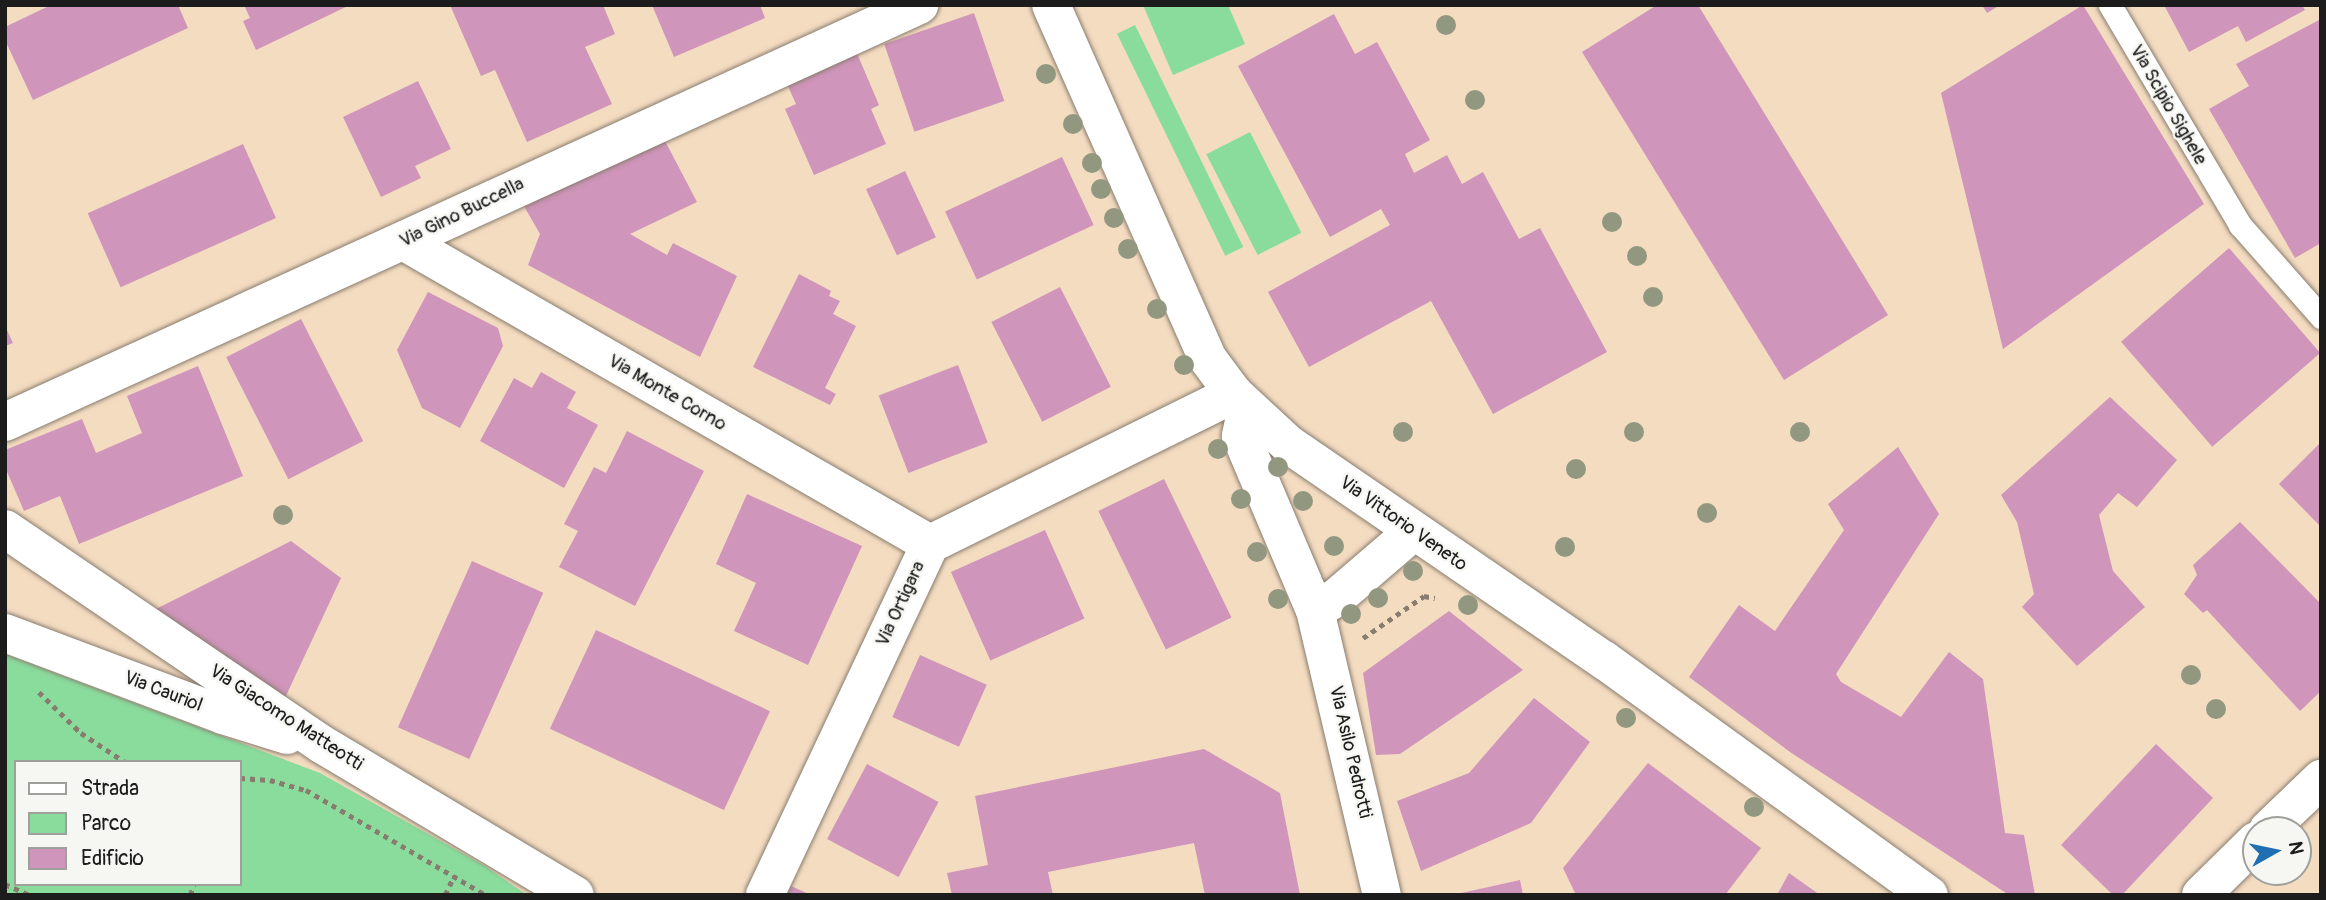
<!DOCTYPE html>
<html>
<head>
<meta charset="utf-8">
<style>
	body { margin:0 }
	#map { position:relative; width:2326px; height:900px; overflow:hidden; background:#f4dcc1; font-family:Pangolin,sans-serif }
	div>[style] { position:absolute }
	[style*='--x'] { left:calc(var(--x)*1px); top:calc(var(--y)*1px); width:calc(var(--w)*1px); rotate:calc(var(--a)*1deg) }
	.green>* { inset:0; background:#8adc9d; transform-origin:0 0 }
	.building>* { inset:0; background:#cf95ba; transform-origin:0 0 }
	.path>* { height:4.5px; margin-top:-2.25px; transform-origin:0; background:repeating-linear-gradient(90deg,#887c6e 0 5px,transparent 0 10px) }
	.roads { filter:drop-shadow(0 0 2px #887c6e) drop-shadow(0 0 2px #887c6e) }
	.lane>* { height:23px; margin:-11.5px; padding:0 11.5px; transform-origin:11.5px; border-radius:11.5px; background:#fff }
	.street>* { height:38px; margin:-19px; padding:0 19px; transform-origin:19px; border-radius:19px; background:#fff }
	.secondary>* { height:38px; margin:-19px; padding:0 19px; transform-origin:19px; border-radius:19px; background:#fff }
	.trees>* { width:20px; height:20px; margin:-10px; border-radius:50%; background:#92977f }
	span { translate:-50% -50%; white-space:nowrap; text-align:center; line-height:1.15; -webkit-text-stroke:5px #f6f6f2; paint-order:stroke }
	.street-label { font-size:19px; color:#1c1c1c }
	.frame { position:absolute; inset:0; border:7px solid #1c1c1c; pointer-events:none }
	.legend { position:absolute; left:14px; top:760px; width:228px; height:126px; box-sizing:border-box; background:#f6f6f2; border:2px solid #9f9f9c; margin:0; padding:9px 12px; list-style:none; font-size:21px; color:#1c1c1c }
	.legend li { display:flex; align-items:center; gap:14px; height:35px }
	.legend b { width:35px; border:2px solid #9f9f9c }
	.north { position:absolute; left:2242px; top:816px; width:70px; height:70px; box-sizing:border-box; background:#f6f6f2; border:2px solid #9f9f9c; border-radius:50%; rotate:81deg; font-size:19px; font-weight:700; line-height:28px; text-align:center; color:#1c1c1c }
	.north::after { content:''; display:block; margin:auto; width:24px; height:32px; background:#1f6fb2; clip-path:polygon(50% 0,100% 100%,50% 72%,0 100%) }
</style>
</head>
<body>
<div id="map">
	<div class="green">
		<i style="clip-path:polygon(1143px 5px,1228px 5px,1245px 44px,1173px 75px)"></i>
		<i style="left:1135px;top:25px;width:247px;height:20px;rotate:64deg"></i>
		<i style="left:1250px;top:132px;width:113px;height:49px;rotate:63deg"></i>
		<i style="clip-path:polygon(evenodd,5px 654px,320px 773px,485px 866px,527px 895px,5px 895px,5px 654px,16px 762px,240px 762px,240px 884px,16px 884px,16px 762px)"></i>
	</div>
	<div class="building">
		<i style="clip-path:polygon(51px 5px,178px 5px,188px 28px,33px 100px,5px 40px,5px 27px)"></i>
		<i style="clip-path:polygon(244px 5px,350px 5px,256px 50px,243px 21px,250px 18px)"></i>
		<i style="clip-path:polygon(450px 5px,603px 5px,615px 34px,585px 47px,612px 104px,527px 142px,495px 70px,481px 76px)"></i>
		<i style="clip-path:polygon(652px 5px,760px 5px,765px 18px,674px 57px)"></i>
		<i style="clip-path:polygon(1657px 5px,1698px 5px,1888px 315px,1784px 380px,1582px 52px)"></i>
		<i style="clip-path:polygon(1982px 5px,2000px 5px,1987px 13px)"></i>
		<i style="clip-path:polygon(2083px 5px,2204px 204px,2003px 349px,1941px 93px)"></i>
		<i style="clip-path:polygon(2164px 5px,2302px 5px,2305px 10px,2246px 42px,2238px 26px,2189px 52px)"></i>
		<i style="left:974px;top:13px;width:93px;height:95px;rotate:71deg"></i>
		<i style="clip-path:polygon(1334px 14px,1355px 54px,1377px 42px,1430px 140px,1405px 154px,1414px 173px,1447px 155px,1462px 184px,1483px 172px,1519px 239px,1540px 228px,1607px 352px,1493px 414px,1431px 301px,1309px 367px,1268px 292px,1390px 225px,1381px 209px,1330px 237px,1238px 66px)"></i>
		<i style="clip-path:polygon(2321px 19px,2321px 243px,2295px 258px,2209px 109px,2249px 86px,2236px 64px)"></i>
		<i style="clip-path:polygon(856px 51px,879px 105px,871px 109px,886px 144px,814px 175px,785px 109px,796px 104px,786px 82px)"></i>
		<i style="clip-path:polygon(418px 81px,451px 149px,415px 166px,421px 178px,381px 197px,343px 117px)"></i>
		<i style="clip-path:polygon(664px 139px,697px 202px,630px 234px,667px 255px,673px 243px,737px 276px,700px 357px,528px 265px,540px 234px,521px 201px)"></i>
		<i style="left:243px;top:144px;width:81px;height:170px;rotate:66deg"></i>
		<i style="left:1062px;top:157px;width:75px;height:129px;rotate:65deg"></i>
		<i style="left:905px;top:171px;width:73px;height:43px;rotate:65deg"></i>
		<i style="left:2229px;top:248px;width:139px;height:143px;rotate:49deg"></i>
		<i style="clip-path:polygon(799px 274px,831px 291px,829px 296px,840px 301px,833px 314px,856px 326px,825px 388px,836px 394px,830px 405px,753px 367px)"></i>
		<i style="left:1060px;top:287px;width:112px;height:77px;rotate:63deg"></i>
		<i style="clip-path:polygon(428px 292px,498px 328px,503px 346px,460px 428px,422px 408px,397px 350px)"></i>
		<i style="left:301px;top:319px;width:137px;height:84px;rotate:63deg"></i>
		<i style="clip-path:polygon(5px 326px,13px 343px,5px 346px)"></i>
		<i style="left:958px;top:365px;width:83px;height:85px;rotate:69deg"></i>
		<i style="clip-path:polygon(198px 366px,243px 476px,79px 544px,60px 496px,24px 511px,5px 467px,5px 450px,82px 419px,96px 453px,142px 433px,127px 396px)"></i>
		<i style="clip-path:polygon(541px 372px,576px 392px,567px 408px,598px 425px,564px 488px,480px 441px,514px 378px,532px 388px)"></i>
		<i style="clip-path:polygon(2110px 397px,2177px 460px,2137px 507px,2118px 493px,2099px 515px,2113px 571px,2145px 607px,2077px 666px,2022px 607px,2034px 594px,2017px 522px,2001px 495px)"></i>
		<i style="clip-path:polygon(627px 431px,704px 471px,635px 606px,559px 567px,578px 531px,564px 524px,594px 467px,606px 473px)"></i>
		<i style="clip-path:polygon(2321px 442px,2321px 527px,2279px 484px)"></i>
		<i style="clip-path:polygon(1898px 447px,1939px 514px,1836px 674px,1841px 682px,1901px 717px,1949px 652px,1983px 679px,2005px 833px,2024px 835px,2035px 895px,2009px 895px,1790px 752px,1689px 677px,1739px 605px,1775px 631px,1844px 530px,1828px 504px)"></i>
		<i style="left:1164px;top:479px;width:154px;height:73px;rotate:64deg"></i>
		<i style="clip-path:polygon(747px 494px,862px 546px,808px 665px,734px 631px,756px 583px,716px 564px)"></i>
		<i style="clip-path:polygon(2240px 522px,2321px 604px,2321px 691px,2300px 711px,2207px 610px,2203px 613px,2184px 594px,2197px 575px,2193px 565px)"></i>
		<i style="left:1045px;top:530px;width:97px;height:103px;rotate:66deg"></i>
		<i style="clip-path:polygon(291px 541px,341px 578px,284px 700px,152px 611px)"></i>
		<i style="left:472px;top:561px;width:78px;height:182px;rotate:24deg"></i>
		<i style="clip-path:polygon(1449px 611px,1523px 670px,1400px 754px,1376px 755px,1363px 673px)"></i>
		<i style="left:596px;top:630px;width:192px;height:109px;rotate:25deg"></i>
		<i style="left:920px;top:655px;width:73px;height:68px;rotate:24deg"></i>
		<i style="clip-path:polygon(1534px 698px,1590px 742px,1531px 823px,1421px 871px,1397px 801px,1469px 773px)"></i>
		<i style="clip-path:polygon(2156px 744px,2213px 798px,2122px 895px,2113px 895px,2061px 845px)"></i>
		<i style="clip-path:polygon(1204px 749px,1280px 793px,1300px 895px,1205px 895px,1194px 843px,1048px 872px,1053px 895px,952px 895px,947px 873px,988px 865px,975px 796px)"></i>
		<i style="clip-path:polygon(1648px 763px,1761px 848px,1725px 895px,1576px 895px,1563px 868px)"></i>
		<i style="left:867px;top:764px;width:81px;height:85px;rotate:28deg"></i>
		<i style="clip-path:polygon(1789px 873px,1820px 895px,1777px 895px)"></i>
		<i style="clip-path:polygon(1520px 880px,1523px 895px,1457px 895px,1457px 894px)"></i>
		<i style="clip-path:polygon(791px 886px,811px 895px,787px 895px)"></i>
	</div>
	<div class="path">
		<i style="--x:1363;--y:638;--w:74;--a:-34.5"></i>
		<i style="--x:1424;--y:596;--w:11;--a:10"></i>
		<i style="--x:39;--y:692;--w:59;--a:44.3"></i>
		<i style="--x:81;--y:733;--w:53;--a:33.4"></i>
		<i style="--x:240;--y:778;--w:30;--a:4"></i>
		<i style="--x:270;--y:780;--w:37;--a:16"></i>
		<i style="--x:306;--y:790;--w:208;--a:30.3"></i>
		<i style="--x:5;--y:884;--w:27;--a:24"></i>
		<i style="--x:190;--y:895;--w:12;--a:-70"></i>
		<i style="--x:445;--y:895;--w:21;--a:-65"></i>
	</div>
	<div class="roads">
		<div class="lane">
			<i style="--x:2110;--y:5;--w:256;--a:59.4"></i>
			<i style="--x:2240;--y:225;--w:123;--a:48.6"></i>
		</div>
		<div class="street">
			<i style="--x:405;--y:242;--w:606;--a:29.91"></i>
			<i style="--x:1247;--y:407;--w:30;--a:102"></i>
			<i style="--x:1241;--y:436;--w:189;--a:67"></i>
			<i style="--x:1315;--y:610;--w:293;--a:76.8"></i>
			<i style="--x:5;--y:422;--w:1005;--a:-24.52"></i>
			<i style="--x:5;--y:529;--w:384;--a:34.2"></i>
			<i style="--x:323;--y:745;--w:293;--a:30.8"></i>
			<i style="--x:1315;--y:610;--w:24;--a:-30"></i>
			<i style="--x:1336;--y:598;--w:103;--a:-40.7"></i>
			<i style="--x:5;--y:633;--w:233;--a:20.6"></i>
			<i style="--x:223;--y:715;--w:67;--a:17.4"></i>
			<i style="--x:765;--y:895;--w:388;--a:-64.8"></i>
			<i style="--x:930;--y:544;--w:339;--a:-26.3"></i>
		</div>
		<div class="secondary">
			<i style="--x:1051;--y:5;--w:387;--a:66.1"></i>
			<i style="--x:1208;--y:359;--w:44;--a:53.4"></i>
			<i style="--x:1234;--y:394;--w:74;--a:42.8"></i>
			<i style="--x:1288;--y:444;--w:383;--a:34.4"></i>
			<i style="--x:1604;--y:660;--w:401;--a:35.9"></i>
			<i style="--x:2268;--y:830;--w:74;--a:-43.9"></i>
			<i style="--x:2201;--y:895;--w:77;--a:-44.5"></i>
		</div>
	</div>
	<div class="trees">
		<i style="left:1446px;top:25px"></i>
		<i style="left:1046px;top:74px"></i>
		<i style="left:1475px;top:100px"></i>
		<i style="left:1073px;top:124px"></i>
		<i style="left:1092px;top:163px"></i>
		<i style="left:1101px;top:189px"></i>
		<i style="left:1114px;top:218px"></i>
		<i style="left:1612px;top:222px"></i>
		<i style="left:1128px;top:249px"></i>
		<i style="left:1637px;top:256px"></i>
		<i style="left:1653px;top:297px"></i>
		<i style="left:1157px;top:309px"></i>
		<i style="left:1184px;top:365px"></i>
		<i style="left:1403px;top:432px"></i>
		<i style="left:1634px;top:432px"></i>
		<i style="left:1800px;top:432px"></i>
		<i style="left:1218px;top:449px"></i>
		<i style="left:1278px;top:467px"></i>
		<i style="left:1576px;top:469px"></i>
		<i style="left:1241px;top:499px"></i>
		<i style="left:1303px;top:501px"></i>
		<i style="left:1707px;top:513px"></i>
		<i style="left:283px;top:515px"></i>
		<i style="left:1334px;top:546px"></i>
		<i style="left:1565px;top:547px"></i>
		<i style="left:1257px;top:552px"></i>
		<i style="left:1413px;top:571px"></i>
		<i style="left:1378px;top:598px"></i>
		<i style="left:1278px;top:599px"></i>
		<i style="left:1468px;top:605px"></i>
		<i style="left:1351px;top:614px"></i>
		<i style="left:2191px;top:675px"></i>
		<i style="left:2216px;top:709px"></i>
		<i style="left:1626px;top:718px"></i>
		<i style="left:1754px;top:807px"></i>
	</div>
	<div class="street-label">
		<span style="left:2168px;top:105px;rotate:60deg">Via Scipio Sighele</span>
		<span style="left:462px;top:213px;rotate:-26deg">Via Gino Buccella</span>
		<span style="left:667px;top:393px;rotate:30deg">Via Monte Corno</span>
		<span style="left:1403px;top:524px;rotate:35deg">Via Vittorio Veneto</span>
		<span style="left:901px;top:604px;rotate:-65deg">Via Ortigara</span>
		<span style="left:163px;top:692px;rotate:21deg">Via Cauriol</span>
		<span style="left:286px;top:718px;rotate:33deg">Via Giacomo Matteotti</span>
		<span style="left:1350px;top:752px;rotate:77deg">Via Asilo Pedrotti</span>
	</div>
	<div class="frame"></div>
	<ul class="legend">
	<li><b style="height:9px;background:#fff"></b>Strada</li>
	<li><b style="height:19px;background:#8adc9d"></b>Parco</li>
	<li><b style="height:19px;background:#cf95ba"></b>Edificio</li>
	</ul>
	<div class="north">N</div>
</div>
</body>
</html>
